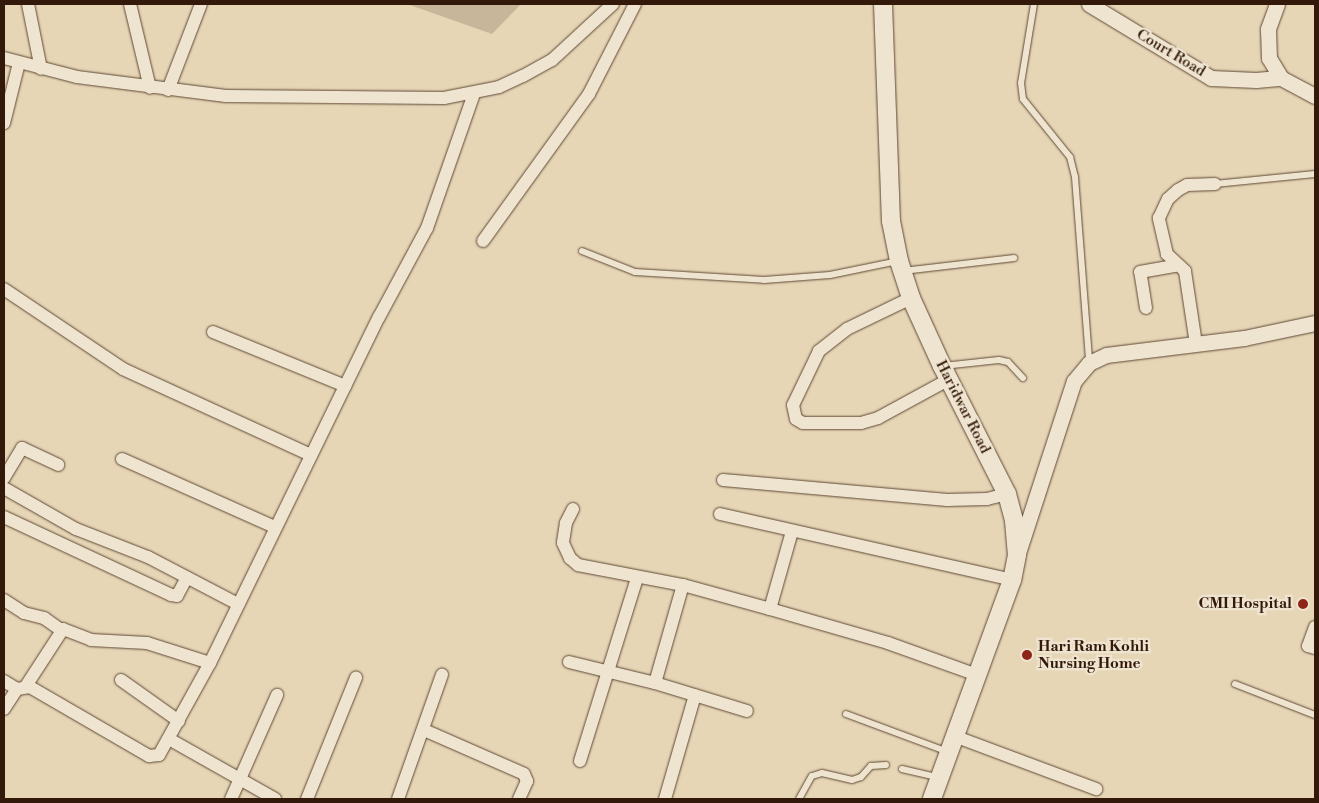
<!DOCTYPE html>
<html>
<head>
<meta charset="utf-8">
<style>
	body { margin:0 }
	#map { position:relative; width:1319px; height:803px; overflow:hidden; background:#e6d6b6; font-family:"Libre Bodoni",serif }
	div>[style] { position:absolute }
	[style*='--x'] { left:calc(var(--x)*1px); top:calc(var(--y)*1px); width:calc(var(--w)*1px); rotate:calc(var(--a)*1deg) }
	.green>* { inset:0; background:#c7b699 }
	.roads { filter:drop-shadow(0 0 1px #5f4834) drop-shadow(0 0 1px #5f4834) }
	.service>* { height:6px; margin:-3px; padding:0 3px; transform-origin:3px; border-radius:3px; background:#efe4d0 }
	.minor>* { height:12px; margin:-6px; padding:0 6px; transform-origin:6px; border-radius:6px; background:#efe4d0 }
	.tertiary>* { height:15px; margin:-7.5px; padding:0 7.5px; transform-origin:7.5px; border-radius:7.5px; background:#efe4d0 }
	.secondary>* { height:18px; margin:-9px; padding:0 9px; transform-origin:9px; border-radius:9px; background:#efe4d0 }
	.dots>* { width:14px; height:14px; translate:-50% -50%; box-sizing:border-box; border:2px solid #efe4d0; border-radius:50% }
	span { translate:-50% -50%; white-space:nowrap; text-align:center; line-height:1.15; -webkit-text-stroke:4.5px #efe4d0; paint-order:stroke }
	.street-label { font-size:15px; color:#321909 }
	.poi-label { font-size:15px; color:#321909; font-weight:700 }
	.right { translate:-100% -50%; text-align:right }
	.left { translate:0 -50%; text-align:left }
	.frame { position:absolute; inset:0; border:5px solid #321909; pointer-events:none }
</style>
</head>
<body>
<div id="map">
	<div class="green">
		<i style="clip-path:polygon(407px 4px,521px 4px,492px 34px)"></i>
	</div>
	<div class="roads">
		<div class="service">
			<i style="--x:1034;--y:4;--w:80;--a:99.3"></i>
			<i style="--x:1021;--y:83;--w:16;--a:83"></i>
			<i style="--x:1023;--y:99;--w:75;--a:51"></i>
			<i style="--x:1070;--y:157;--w:21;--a:76"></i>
			<i style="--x:1075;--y:177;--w:185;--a:85.6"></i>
			<i style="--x:1215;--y:184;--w:100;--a:-5.7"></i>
			<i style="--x:582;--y:251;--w:57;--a:21.6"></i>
			<i style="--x:635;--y:272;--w:129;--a:3.5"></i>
			<i style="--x:764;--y:280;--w:66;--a:-4.3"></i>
			<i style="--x:830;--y:275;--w:69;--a:-11.6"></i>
			<i style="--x:903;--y:271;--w:112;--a:-6.7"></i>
			<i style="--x:943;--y:366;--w:56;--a:-6.1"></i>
			<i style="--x:999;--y:360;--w:9;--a:13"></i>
			<i style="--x:1008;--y:362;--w:22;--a:47"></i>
			<i style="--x:1235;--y:684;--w:86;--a:21.2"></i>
			<i style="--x:846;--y:714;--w:109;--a:20.4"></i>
			<i style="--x:902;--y:769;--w:37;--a:13"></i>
			<i style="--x:799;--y:799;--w:26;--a:-61"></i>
			<i style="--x:812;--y:776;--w:10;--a:-17"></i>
			<i style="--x:822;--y:773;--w:31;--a:13"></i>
			<i style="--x:852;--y:780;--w:9;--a:-18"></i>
			<i style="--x:861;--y:777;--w:15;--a:-48"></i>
			<i style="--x:871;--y:766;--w:15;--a:-4"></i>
		</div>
		<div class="minor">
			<i style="--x:28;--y:4;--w:66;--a:78.7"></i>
			<i style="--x:130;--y:4;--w:86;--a:76.6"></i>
			<i style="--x:4;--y:58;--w:75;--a:14.6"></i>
			<i style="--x:77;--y:77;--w:150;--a:7.3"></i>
			<i style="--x:226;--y:96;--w:218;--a:0.5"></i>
			<i style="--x:444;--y:98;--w:56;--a:-11.3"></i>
			<i style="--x:499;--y:87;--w:26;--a:-25"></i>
			<i style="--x:523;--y:76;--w:33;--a:-29"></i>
			<i style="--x:552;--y:60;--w:83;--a:-42.6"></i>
			<i style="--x:168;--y:90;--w:92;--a:-69"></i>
			<i style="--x:4;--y:123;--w:62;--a:-76"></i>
			<i style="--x:483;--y:241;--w:181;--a:-54.2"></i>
			<i style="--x:589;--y:94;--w:101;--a:-62.9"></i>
			<i style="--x:4;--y:289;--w:143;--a:33.9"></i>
			<i style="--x:123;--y:369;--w:207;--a:24.6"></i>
			<i style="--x:911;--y:298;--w:71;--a:154.2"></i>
			<i style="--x:847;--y:329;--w:36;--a:142"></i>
			<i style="--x:819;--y:351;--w:60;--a:115.7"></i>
			<i style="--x:793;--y:405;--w:14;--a:78"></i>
			<i style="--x:796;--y:419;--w:8;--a:30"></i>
			<i style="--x:803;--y:423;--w:58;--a:0"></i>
			<i style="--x:861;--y:423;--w:18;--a:-16"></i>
			<i style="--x:878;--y:418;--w:80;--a:-28.5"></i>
			<i style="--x:1146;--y:308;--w:36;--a:-99"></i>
			<i style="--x:1140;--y:272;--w:39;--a:-10"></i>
			<i style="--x:213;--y:332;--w:143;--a:22.2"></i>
			<i style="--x:1196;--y:344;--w:74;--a:-98.6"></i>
			<i style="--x:1185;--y:271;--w:25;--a:-137"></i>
			<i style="--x:1167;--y:254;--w:37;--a:-103"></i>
			<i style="--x:1159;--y:218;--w:21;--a:-65"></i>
			<i style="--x:1168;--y:199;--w:13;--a:-42"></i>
			<i style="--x:1178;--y:190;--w:10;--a:-29"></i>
			<i style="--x:1187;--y:185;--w:28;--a:-2"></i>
			<i style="--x:122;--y:459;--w:167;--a:24"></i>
			<i style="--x:4;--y:478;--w:35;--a:-59"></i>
			<i style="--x:22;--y:448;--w:40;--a:25"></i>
			<i style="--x:723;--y:480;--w:225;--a:5.1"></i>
			<i style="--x:947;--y:500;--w:40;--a:-1.4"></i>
			<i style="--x:987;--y:499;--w:21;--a:-14"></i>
			<i style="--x:4;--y:488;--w:83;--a:29.7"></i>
			<i style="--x:76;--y:529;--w:77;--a:21.3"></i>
			<i style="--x:148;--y:557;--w:102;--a:27.6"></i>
			<i style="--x:573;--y:509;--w:16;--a:117"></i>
			<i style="--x:566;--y:523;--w:20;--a:99"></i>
			<i style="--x:563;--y:543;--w:17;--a:65"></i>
			<i style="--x:570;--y:558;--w:11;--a:41"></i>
			<i style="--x:578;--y:565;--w:107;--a:10.8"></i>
			<i style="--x:683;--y:585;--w:90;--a:15.4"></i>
			<i style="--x:770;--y:609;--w:123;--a:16.1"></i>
			<i style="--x:888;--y:643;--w:95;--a:19.8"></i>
			<i style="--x:720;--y:514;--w:299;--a:12.7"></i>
			<i style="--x:4;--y:517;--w:184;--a:25"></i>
			<i style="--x:171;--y:595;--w:6;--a:9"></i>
			<i style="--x:177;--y:596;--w:21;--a:-62"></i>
			<i style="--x:4;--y:600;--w:24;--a:33"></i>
			<i style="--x:24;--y:613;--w:21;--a:14"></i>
			<i style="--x:44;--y:618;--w:21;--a:35"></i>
			<i style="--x:770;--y:609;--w:81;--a:-74.2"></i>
			<i style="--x:1315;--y:627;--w:20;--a:110"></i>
			<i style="--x:1308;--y:646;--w:7;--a:16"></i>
			<i style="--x:569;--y:662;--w:89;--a:13.7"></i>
			<i style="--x:655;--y:683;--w:96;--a:16.9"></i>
			<i style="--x:121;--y:680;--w:71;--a:35.3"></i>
			<i style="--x:4;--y:681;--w:15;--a:32"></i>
			<i style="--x:655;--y:683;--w:102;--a:-74.1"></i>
			<i style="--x:26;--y:686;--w:68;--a:-57"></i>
			<i style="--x:63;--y:629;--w:30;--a:21"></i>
			<i style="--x:91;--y:640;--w:56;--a:3.1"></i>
			<i style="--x:147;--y:643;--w:66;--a:17.6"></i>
			<i style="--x:4;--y:709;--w:24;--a:-57"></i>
			<i style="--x:17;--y:689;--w:13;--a:-9"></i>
			<i style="--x:30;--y:687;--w:138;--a:30.1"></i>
			<i style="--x:149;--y:756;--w:10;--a:-6"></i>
			<i style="--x:159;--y:755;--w:105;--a:-61"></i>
			<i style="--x:210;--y:663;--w:385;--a:-64"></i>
			<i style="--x:379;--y:317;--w:101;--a:-61.7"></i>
			<i style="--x:427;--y:228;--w:142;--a:-70.7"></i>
			<i style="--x:424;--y:730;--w:109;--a:23.7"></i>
			<i style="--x:524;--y:774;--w:8;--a:67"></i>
			<i style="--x:527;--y:781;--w:20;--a:114"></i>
			<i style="--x:954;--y:736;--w:152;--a:20.5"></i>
			<i style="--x:169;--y:739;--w:122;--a:29.5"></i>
			<i style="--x:580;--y:761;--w:192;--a:-72.7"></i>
			<i style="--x:231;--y:799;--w:114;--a:-66.1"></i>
			<i style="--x:307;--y:799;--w:131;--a:-68"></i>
			<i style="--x:398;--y:799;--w:132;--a:-70.5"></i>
			<i style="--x:665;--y:799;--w:108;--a:-73.9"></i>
		</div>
		<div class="tertiary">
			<i style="--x:1089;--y:4;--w:143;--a:31.2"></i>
			<i style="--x:1211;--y:78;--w:45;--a:2.5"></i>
			<i style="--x:1256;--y:80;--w:25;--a:-5"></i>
			<i style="--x:1281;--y:78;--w:38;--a:28"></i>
			<i style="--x:1277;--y:4;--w:27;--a:110"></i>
			<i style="--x:1268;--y:29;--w:29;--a:88"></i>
			<i style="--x:1269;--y:58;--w:23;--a:59"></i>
			<i style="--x:1018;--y:553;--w:181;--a:-72"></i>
			<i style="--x:1074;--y:381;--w:23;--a:-50"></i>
			<i style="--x:1089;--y:363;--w:19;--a:-25"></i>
			<i style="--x:1106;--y:355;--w:139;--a:-7"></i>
			<i style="--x:1244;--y:338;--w:73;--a:-11.9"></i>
		</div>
		<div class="secondary">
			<i style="--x:883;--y:4;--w:217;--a:87.9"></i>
			<i style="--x:891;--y:221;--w:41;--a:78.7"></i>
			<i style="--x:899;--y:261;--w:39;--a:72"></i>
			<i style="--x:911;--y:298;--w:75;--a:65.5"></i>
			<i style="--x:942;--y:366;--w:144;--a:63.1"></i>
			<i style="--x:1007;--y:494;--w:28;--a:75"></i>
			<i style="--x:1014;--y:521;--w:34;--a:85"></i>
			<i style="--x:1017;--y:555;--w:25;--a:101"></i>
			<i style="--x:1012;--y:580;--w:233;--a:110.1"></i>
		</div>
	</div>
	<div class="dots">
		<i style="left:1303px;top:604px;background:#8f2418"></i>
		<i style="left:1027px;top:655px;background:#8f2418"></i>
	</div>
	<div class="street-label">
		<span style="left:1171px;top:53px;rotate:31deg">Court Road</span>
		<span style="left:963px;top:407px;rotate:63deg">Haridwar Road</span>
	</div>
	<div class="poi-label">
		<span class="right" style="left:1292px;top:604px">CMI Hospital</span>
		<span class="left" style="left:1038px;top:655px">Hari Ram Kohli<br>Nursing Home</span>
	</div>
	<div class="frame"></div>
</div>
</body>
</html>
